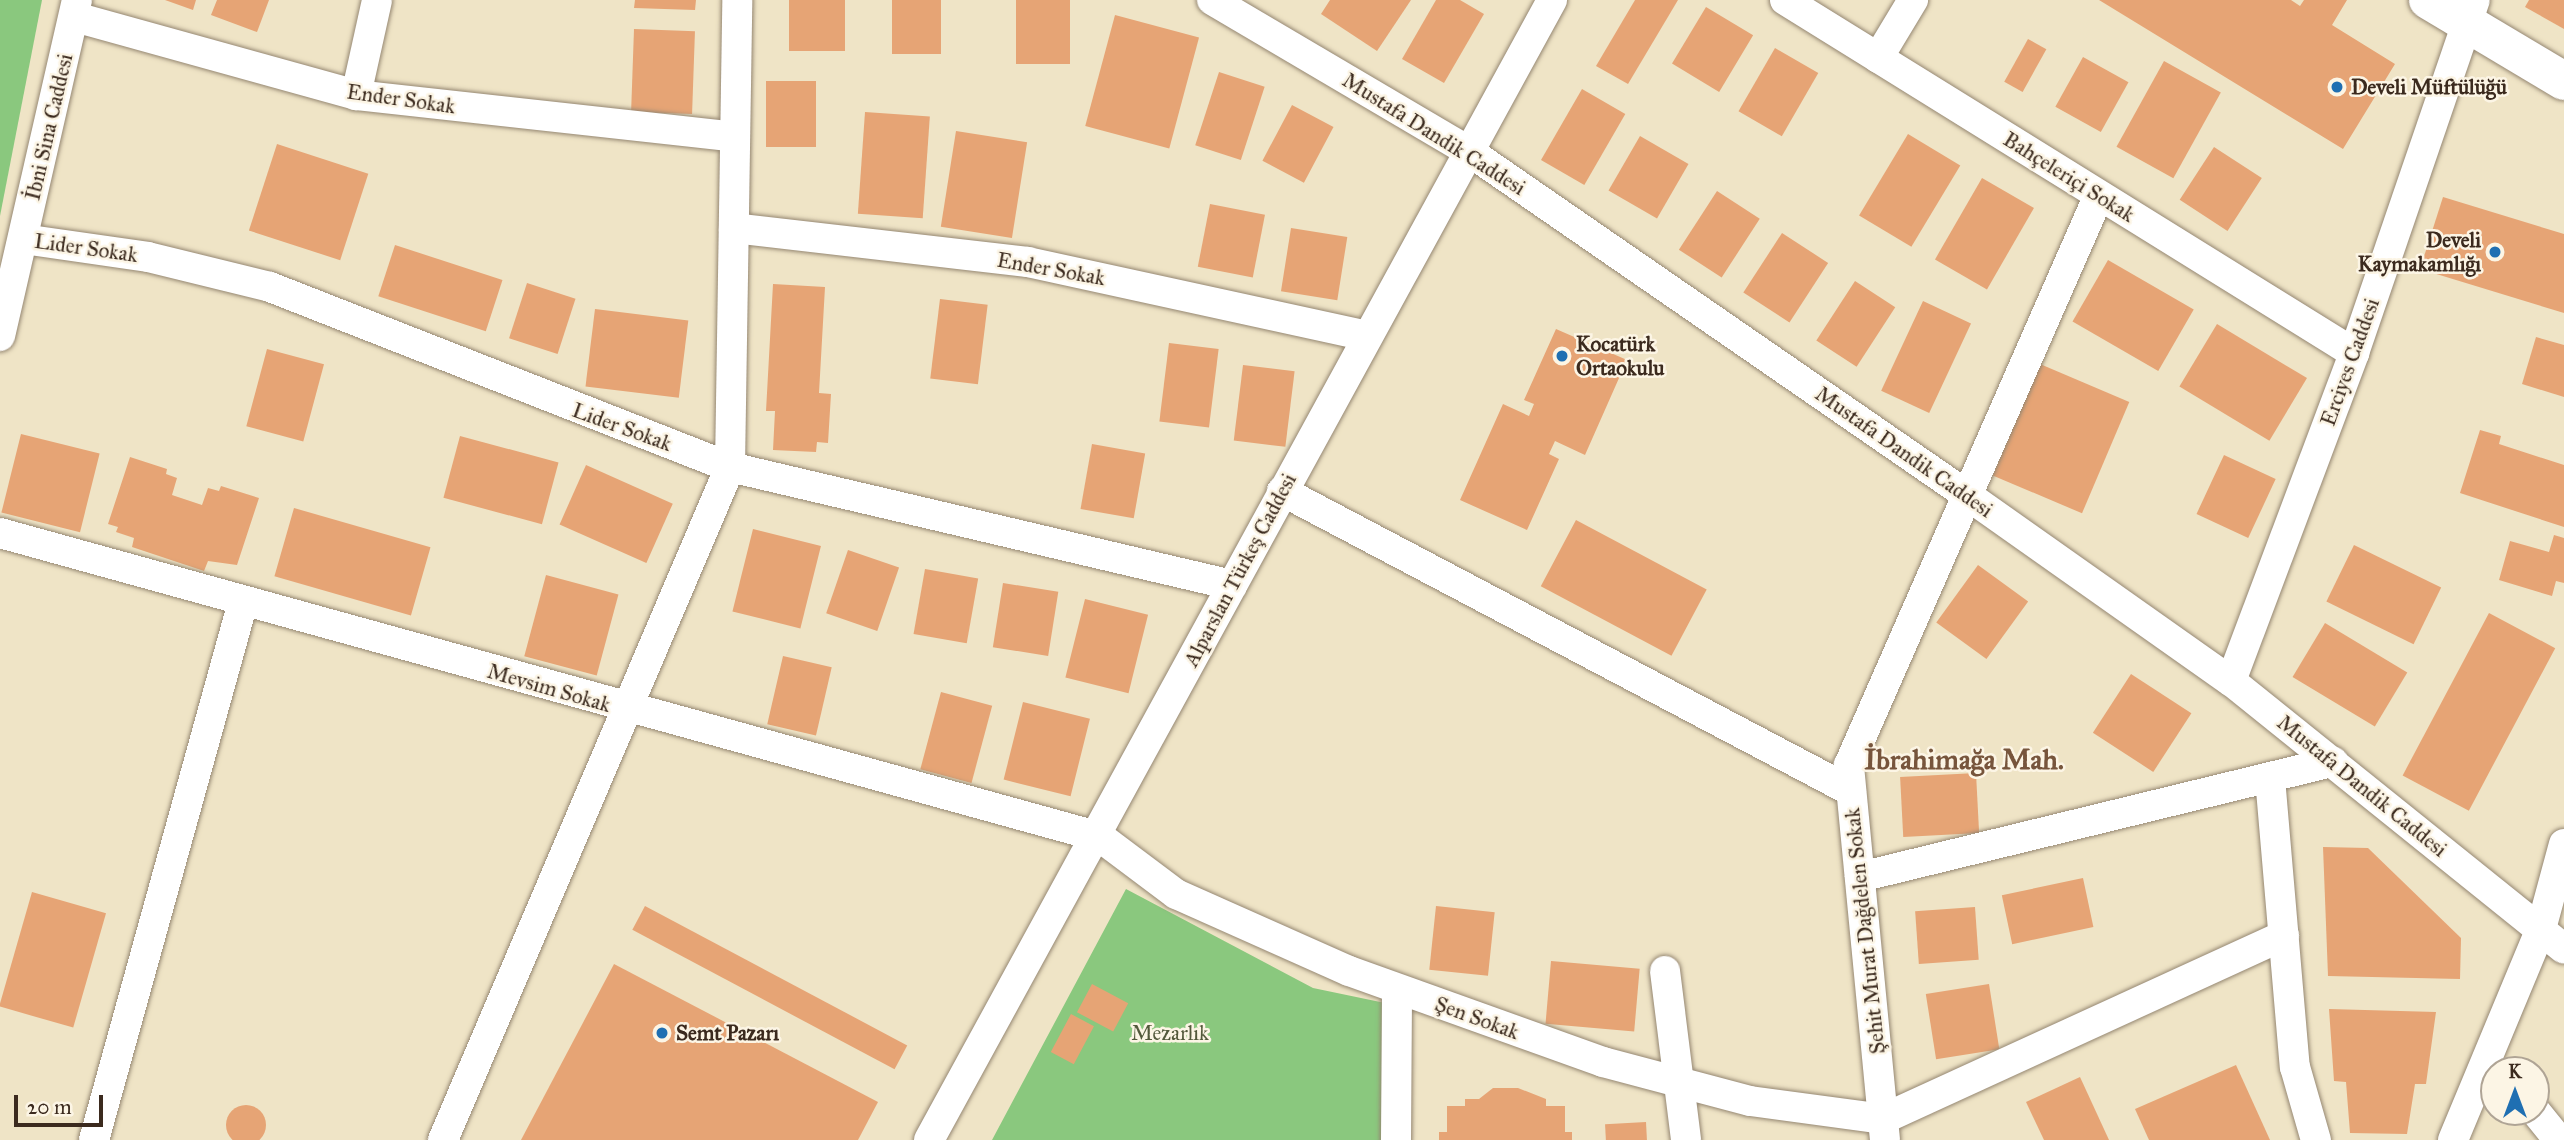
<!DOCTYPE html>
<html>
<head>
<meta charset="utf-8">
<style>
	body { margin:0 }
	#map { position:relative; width:2564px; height:1140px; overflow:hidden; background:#efe4c6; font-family:"IM FELL Great Primer",serif }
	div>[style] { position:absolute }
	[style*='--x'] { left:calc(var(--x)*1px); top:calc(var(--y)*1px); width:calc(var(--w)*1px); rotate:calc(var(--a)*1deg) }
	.green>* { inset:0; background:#8ac87e }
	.building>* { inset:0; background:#e6a475; transform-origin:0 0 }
	.round { border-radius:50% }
	.roads { filter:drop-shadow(0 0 2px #958772) drop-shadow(0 0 2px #958772) }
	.minor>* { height:30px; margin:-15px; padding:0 15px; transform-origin:15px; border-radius:15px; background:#fff }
	.tertiary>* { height:38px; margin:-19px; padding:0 19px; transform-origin:19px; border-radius:19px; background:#fff }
	.dots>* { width:19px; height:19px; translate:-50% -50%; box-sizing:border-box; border:4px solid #fcf5e5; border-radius:50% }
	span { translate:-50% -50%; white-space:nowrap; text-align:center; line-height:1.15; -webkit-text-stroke:5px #fcf5e5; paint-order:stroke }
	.poi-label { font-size:21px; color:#3b2a1e; font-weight:700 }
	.left { translate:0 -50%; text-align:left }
	.right { translate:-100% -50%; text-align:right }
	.street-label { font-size:21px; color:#3b2a1e }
	.park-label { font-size:21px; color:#53593b }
	.district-label { font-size:28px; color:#77553c; font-weight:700 }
	.north { position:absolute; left:2480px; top:1056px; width:70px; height:70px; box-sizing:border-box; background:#fcf5e5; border:2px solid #afa495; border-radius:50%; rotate:0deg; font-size:19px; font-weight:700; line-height:28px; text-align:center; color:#3b2a1e }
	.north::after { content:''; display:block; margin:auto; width:24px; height:32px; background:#1f6fb2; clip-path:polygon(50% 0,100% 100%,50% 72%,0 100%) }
	.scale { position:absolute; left:14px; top:1095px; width:89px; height:32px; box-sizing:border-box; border:4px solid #3b2a1e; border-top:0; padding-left:9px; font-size:21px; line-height:24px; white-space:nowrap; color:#3b2a1e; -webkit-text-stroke:5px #fcf5e5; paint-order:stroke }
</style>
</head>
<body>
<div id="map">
	<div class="green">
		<i style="clip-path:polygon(0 0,42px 0,0 216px)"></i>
		<i style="clip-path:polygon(1126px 889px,1313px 988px,1385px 1003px,1381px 1140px,992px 1140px)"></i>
	</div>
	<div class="building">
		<i style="clip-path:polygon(165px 0,196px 0,193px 10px)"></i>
		<i style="clip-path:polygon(217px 0,269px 0,257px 32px,211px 15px)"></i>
		<i style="clip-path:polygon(635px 0,696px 0,695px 10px,634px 8px)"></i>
		<i style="left:789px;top:0;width:56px;height:51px"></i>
		<i style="left:892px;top:0;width:49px;height:54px"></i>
		<i style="left:1016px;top:0;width:54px;height:64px"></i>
		<i style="clip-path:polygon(1330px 0,1411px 0,1377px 51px,1321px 14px)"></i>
		<i style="clip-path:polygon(1436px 0,1460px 0,1484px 14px,1444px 83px,1402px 59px)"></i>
		<i style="clip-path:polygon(1635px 0,1678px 0,1628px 84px,1596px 66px)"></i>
		<i style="clip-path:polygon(2099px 0,2291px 0,2300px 6px,2304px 0,2347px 0,2332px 25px,2395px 64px,2343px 149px)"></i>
		<i style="clip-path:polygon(2529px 0,2564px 0,2564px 29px,2525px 7px)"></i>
		<i style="left:1706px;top:7px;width:55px;height:66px;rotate:31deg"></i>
		<i style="left:1115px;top:15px;width:87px;height:115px;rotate:15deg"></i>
		<i style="left:634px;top:29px;width:61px;height:83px;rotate:2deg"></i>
		<i style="left:2028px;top:39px;width:21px;height:49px;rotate:29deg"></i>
		<i style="left:1775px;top:48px;width:50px;height:73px;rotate:30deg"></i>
		<i style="left:2083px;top:57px;width:52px;height:57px;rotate:29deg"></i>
		<i style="left:2164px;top:61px;width:65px;height:98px;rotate:29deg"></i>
		<i style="left:1219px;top:72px;width:48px;height:77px;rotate:18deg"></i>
		<i style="left:766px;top:81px;width:50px;height:66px"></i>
		<i style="left:1582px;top:89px;width:50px;height:82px;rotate:30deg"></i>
		<i style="left:1292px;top:105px;width:47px;height:63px;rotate:28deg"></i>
		<i style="left:865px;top:112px;width:65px;height:102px;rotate:4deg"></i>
		<i style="left:956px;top:131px;width:72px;height:97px;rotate:9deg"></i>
		<i style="left:1908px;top:134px;width:61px;height:95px;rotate:31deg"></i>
		<i style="left:1640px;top:136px;width:56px;height:63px;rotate:30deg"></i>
		<i style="left:277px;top:144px;width:96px;height:91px;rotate:18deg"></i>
		<i style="left:2214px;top:147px;width:57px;height:63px;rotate:33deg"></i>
		<i style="left:1982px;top:178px;width:60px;height:94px;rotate:30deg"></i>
		<i style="left:1717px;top:191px;width:51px;height:70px;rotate:33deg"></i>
		<i style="clip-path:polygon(2443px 197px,2564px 234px,2564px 313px,2420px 269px)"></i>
		<i style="left:1210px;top:204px;width:56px;height:64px;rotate:11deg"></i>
		<i style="left:1291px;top:228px;width:57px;height:64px;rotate:9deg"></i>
		<i style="left:1782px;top:233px;width:55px;height:71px;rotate:33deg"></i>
		<i style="left:395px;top:245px;width:113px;height:54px;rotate:18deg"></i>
		<i style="left:2108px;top:260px;width:99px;height:71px;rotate:30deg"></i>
		<i style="left:1855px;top:281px;width:48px;height:71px;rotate:33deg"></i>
		<i style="left:527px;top:283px;width:51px;height:58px;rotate:18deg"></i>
		<i style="clip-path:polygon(773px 284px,825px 287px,819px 393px,831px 394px,828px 443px,817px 442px,816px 452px,773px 450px,775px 411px,766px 411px)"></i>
		<i style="left:940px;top:299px;width:48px;height:80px;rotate:7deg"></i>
		<i style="left:1923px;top:301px;width:53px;height:99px;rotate:25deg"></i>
		<i style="left:595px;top:309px;width:94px;height:78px;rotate:7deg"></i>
		<i style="left:2217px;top:324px;width:105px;height:73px;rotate:31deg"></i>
		<i style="clip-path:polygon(1556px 329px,1627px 360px,1585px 455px,1555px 441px,1549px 454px,1559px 459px,1527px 530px,1460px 500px,1503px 404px,1529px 416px,1534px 404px,1524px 400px)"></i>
		<i style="clip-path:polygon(2536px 337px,2564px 345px,2564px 397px,2522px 384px)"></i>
		<i style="left:1169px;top:343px;width:50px;height:79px;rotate:7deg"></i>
		<i style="left:267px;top:349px;width:59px;height:80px;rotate:15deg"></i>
		<i style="left:2040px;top:364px;width:97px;height:121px;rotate:23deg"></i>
		<i style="left:1243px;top:365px;width:52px;height:76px;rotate:7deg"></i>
		<i style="clip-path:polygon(2480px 430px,2501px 436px,2499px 444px,2564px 465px,2564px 527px,2460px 493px)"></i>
		<i style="left:21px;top:434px;width:81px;height:81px;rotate:14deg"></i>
		<i style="left:460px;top:436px;width:102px;height:64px;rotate:15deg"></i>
		<i style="left:1092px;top:444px;width:54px;height:66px;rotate:10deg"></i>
		<i style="left:2224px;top:455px;width:57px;height:65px;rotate:25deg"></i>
		<i style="clip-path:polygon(130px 457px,167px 469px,166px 474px,177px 478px,172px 495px,202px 505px,208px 488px,219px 491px,221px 486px,259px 498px,237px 565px,208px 561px,204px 571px,132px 547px,134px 538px,116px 532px,118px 527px,108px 524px)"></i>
		<i style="left:586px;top:465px;width:95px;height:65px;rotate:24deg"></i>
		<i style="left:294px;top:508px;width:142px;height:71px;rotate:16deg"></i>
		<i style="left:1576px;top:520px;width:148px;height:75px;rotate:28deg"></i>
		<i style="left:753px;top:529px;width:70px;height:85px;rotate:14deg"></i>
		<i style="clip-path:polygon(2554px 535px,2564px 538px,2564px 583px,2556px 581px,2552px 596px,2499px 580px,2510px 541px,2549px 552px)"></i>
		<i style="left:2354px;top:545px;width:97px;height:63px;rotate:26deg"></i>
		<i style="left:848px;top:550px;width:54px;height:67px;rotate:19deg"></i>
		<i style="left:1978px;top:565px;width:62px;height:71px;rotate:36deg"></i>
		<i style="left:925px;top:569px;width:54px;height:66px;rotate:10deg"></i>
		<i style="left:546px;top:575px;width:75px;height:84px;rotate:15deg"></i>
		<i style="left:1003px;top:583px;width:56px;height:65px;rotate:9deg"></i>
		<i style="left:1085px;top:599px;width:65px;height:81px;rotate:14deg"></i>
		<i style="left:2489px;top:613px;width:75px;height:184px;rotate:28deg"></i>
		<i style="left:2325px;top:623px;width:96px;height:63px;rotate:31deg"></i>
		<i style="left:783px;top:656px;width:50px;height:70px;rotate:13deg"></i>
		<i style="left:2131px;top:674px;width:72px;height:70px;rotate:33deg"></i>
		<i style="left:941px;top:692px;width:53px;height:80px;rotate:15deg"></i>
		<i style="left:1023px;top:702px;width:69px;height:80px;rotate:14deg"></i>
		<i style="left:1976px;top:773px;width:60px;height:76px;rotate:87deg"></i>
		<i style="clip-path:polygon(2323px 847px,2368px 848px,2461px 938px,2460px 979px,2328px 976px)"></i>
		<i style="left:2083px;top:878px;width:50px;height:83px;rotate:78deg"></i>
		<i style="left:32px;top:892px;width:77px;height:119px;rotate:16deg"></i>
		<i style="left:645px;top:906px;width:297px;height:27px;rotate:28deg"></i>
		<i style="left:1436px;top:906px;width:59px;height:64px;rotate:6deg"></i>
		<i style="left:1975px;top:907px;width:53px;height:60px;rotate:86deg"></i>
		<i style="left:1551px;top:961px;width:89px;height:63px;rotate:5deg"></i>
		<i style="clip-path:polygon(614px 964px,878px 1102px,858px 1140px,521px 1140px)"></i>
		<i style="left:1092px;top:984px;width:41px;height:32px;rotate:28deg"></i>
		<i style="left:1989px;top:984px;width:66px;height:64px;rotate:81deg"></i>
		<i style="clip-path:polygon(2329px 1009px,2436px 1012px,2426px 1084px,2415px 1084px,2407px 1134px,2350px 1133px,2346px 1082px,2334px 1081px)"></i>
		<i style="left:1071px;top:1014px;width:26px;height:43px;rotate:28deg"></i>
		<i style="clip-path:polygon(2236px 1065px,2270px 1140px,2149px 1140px,2135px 1109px)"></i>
		<i style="clip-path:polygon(2080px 1077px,2109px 1140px,2044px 1140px,2026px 1102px)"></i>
		<i style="clip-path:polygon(1493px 1088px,1518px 1088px,1546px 1099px,1546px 1106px,1565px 1106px,1565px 1132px,1572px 1132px,1572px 1140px,1439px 1140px,1439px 1132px,1447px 1132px,1447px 1106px,1465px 1106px,1465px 1099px,1479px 1099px)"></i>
		<i class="round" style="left:226px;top:1105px;width:40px;height:40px"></i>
		<i style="left:1646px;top:1122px;width:18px;height:41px;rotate:87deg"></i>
	</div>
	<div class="roads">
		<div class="minor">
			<i style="--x:1212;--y:0;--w:296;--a:30.5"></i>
			<i style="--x:1467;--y:150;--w:604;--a:34.61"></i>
			<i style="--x:1964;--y:493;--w:327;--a:35.2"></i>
			<i style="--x:2231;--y:681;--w:427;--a:38.8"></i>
			<i style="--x:1785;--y:0;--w:670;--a:31.81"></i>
			<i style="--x:75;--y:17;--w:292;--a:15.5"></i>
			<i style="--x:356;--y:95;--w:381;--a:6.3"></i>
			<i style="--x:1878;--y:58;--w:68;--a:-58.9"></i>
			<i style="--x:356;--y:95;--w:97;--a:-77.5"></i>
			<i style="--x:734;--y:228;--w:296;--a:6.6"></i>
			<i style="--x:1028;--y:262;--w:344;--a:12.3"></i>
			<i style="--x:23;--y:239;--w:126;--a:8.2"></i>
			<i style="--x:148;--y:257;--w:126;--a:13.8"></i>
			<i style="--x:270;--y:287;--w:494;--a:21.4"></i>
			<i style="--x:730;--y:467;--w:516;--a:13.23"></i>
			<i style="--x:0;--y:336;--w:345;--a:-77.1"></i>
			<i style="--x:1282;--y:491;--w:643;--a:27.8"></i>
			<i style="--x:0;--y:533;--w:1141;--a:15.45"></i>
			<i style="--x:1100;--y:837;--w:95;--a:36.9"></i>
			<i style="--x:1176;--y:894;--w:189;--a:24"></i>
			<i style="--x:1349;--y:971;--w:270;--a:19.7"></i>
			<i style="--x:1603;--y:1062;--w:152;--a:14.9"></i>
			<i style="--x:1750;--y:1101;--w:134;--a:7.7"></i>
			<i style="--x:1883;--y:1119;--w:441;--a:-24.6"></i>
			<i style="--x:2231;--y:681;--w:350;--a:-69.4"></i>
			<i style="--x:2354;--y:353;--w:373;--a:-71.1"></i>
			<i style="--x:2270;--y:778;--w:290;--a:85.1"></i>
			<i style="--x:2295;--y:1067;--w:76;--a:74"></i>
			<i style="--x:1860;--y:877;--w:487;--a:-13.7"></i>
			<i style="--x:1665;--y:971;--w:170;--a:82.9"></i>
			<i style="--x:2536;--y:1112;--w:36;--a:51"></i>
			<i style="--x:94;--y:1140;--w:558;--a:-74.52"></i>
			<i style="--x:443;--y:1140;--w:732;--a:-66.9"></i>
			<i style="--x:730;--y:467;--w:467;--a:-89.1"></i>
			<i style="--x:929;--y:1140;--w:1299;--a:-61.34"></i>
			<i style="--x:1396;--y:1140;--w:151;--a:-89.6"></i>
			<i style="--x:1885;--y:1140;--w:377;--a:-95.5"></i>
			<i style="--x:1849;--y:765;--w:622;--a:-66.32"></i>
			<i style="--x:2453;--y:1140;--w:229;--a:-67.4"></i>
			<i style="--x:2541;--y:929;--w:88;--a:-74.9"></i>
		</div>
		<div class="tertiary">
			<i style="--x:2428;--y:0;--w:158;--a:30.8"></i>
		</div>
	</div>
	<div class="dots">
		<i style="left:2337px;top:87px;background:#1f6fb2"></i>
		<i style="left:2495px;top:252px;background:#1f6fb2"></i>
		<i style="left:1562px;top:356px;background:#1f6fb2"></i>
		<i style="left:662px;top:1033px;background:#1f6fb2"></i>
	</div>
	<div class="poi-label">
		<span class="left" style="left:2351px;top:87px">Develi Müftülüğü</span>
		<span class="right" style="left:2481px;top:252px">Develi<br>Kaymakamlığı</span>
		<span class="left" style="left:1576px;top:356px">Kocatürk<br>Ortaokulu</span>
		<span class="left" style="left:676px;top:1033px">Semt Pazarı</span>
	</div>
	<div class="street-label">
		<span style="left:401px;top:99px;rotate:8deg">Ender Sokak</span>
		<span style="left:49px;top:127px;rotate:-77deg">İbni Sina Caddesi</span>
		<span style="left:1434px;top:134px;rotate:32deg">Mustafa Dandik Caddesi</span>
		<span style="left:2069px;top:177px;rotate:32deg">Bahçeleriçi Sokak</span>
		<span style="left:86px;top:248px;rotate:8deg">Lider Sokak</span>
		<span style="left:1051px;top:269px;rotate:10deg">Ender Sokak</span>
		<span style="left:2350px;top:362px;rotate:-70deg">Erciyes Caddesi</span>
		<span style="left:622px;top:427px;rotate:20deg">Lider Sokak</span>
		<span style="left:1904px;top:452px;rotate:35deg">Mustafa Dandik Caddesi</span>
		<span style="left:1240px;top:570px;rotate:-62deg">Alparslan Türkeş Caddesi</span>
		<span style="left:549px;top:688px;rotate:16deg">Mevsim Sokak</span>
		<span style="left:2362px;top:786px;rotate:39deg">Mustafa Dandik Caddesi</span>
		<span style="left:1865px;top:931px;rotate:-96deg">Şehit Murat Dağdelen Sokak</span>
		<span style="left:1477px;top:1018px;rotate:20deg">Şen Sokak</span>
	</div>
	<div class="park-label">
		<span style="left:1170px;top:1033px">Mezarlık</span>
	</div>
	<div class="district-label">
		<span style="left:1964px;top:760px">İbrahimağa Mah.</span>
	</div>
	<div class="north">K</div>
	<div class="scale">20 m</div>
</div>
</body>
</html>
